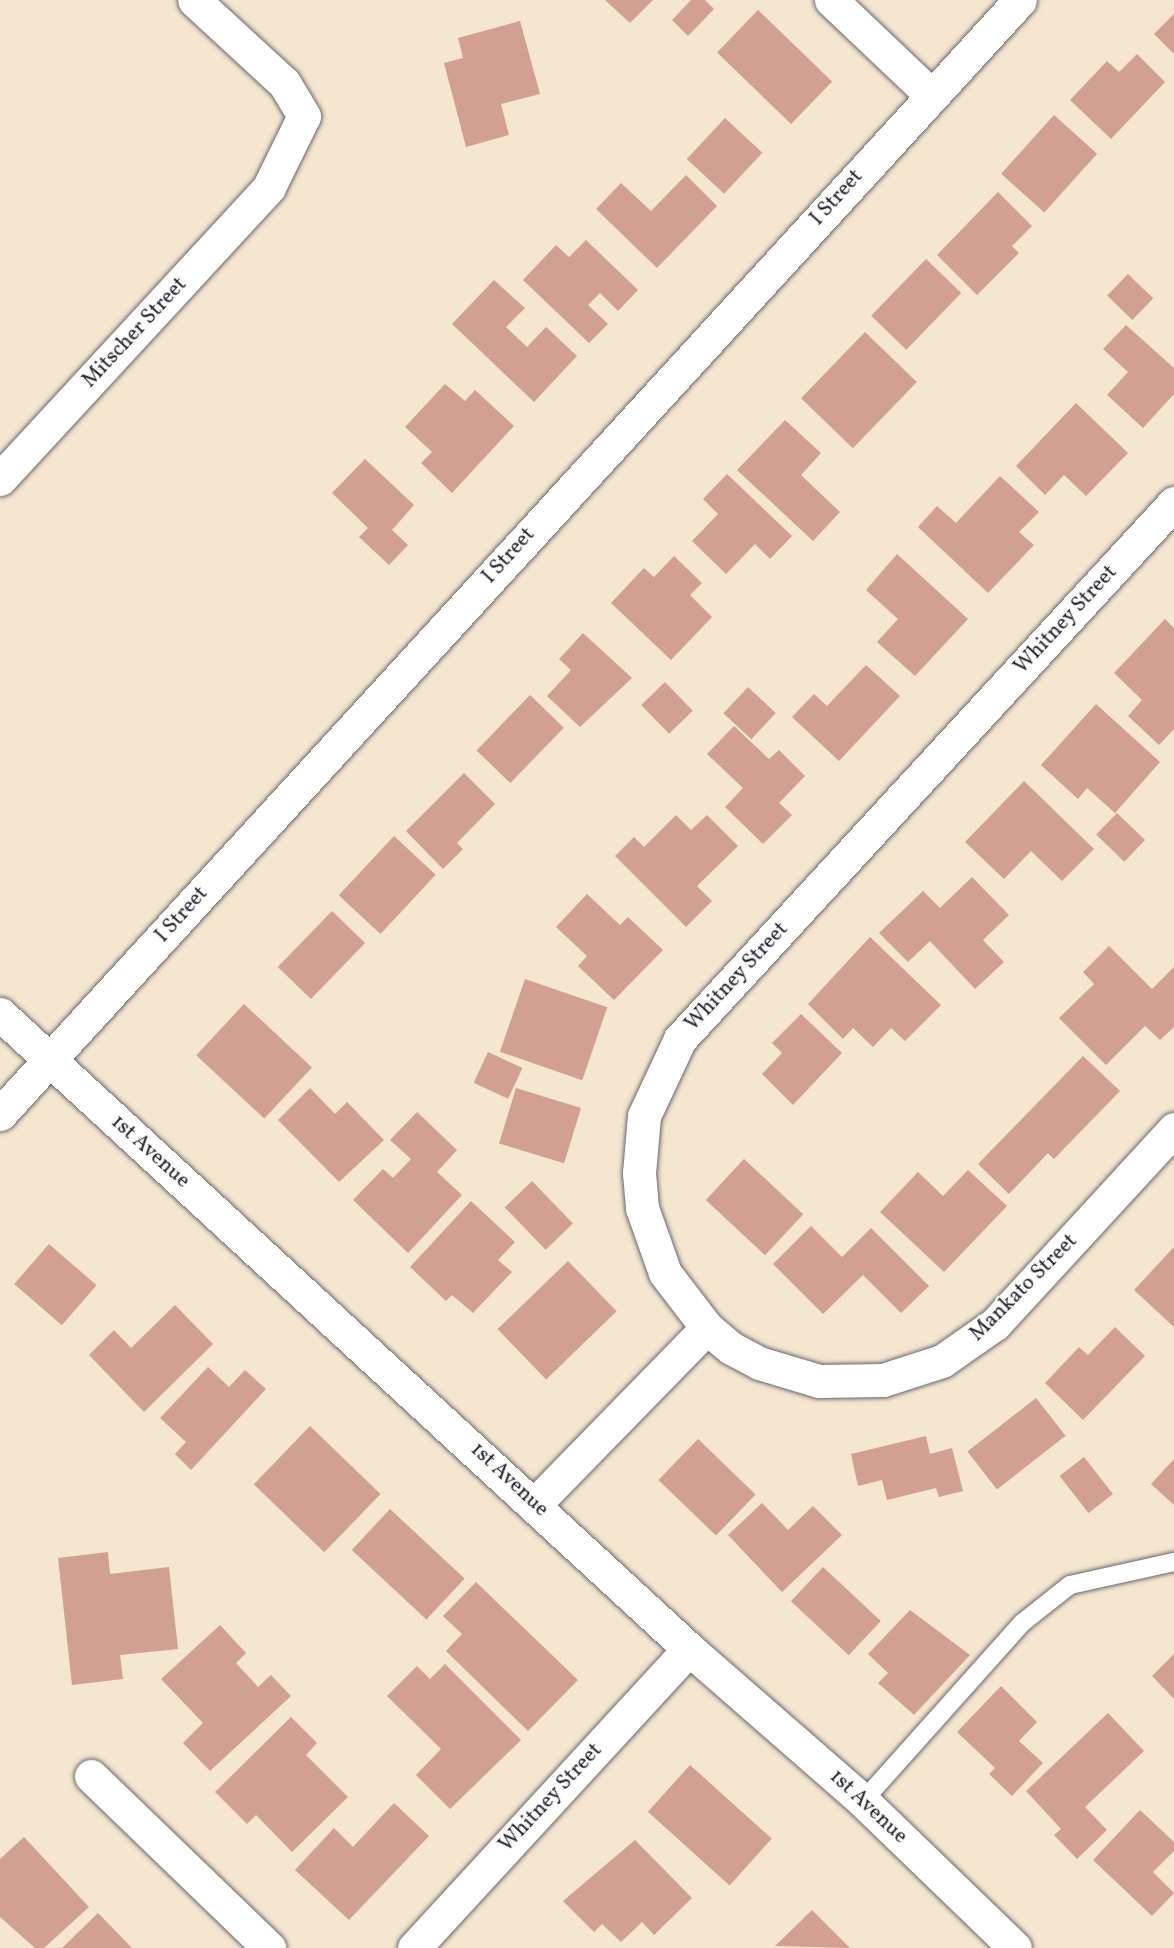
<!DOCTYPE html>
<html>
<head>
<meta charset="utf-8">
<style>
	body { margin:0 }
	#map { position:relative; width:1174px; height:1948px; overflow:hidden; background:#f5e6cf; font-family:Vollkorn,serif }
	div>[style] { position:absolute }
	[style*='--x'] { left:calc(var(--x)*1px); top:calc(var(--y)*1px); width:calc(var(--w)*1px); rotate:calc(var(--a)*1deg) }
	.building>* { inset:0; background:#d1a090; transform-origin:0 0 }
	.roads { filter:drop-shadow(0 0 2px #6c676f) drop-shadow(0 0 2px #6c676f) }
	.service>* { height:18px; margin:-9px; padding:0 9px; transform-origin:9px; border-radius:9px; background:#fff }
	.minor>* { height:33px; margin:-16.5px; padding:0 16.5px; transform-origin:16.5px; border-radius:16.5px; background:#fff }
	.tertiary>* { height:33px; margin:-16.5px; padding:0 16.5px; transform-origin:16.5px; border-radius:16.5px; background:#fff }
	span { translate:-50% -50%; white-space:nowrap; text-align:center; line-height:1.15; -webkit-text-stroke:4.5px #fdfcf7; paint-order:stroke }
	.street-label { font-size:21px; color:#22223b }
</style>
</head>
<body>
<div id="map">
	<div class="building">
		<i style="clip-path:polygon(605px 0,653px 0,630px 23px)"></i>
		<i style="clip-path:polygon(691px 0,705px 0,714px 9px,688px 36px,672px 20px)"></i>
		<i style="left:758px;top:10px;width:103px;height:59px;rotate:44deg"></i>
		<i style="clip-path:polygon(1174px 14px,1174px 54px,1154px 34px)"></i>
		<i style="clip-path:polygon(520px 21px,540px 94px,501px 104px,509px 135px,466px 147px,444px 63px,463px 58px,458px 38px)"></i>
		<i style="clip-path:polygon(1137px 54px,1165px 82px,1111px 139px,1070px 100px,1107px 61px,1119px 72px)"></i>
		<i style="left:1054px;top:115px;width:58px;height:79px;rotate:42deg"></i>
		<i style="left:725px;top:118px;width:51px;height:56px;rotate:43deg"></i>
		<i style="clip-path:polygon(686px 175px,717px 206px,657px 268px,596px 209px,621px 183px,651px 211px)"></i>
		<i style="clip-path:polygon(998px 192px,1032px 226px,1012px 246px,1019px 253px,977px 295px,937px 255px)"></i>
		<i style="clip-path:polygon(586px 240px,638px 290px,618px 311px,600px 293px,588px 305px,608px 324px,589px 343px,523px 280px,556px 245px,569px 257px)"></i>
		<i style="left:926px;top:259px;width:49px;height:79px;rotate:44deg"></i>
		<i style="left:1128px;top:274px;width:35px;height:30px;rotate:44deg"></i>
		<i style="clip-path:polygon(494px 280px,525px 308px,506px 327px,527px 347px,546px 327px,577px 356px,534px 402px,452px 324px)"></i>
		<i style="clip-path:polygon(1126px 325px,1174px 368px,1174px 394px,1143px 428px,1107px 395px,1128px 372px,1103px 349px)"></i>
		<i style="left:865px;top:332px;width:72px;height:92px;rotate:44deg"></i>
		<i style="clip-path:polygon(445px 384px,465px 401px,475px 390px,514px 426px,452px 493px,421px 463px,432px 452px,405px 427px)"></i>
		<i style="clip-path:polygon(1076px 403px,1128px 453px,1086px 496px,1064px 475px,1045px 495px,1016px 466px)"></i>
		<i style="clip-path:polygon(785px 420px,821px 453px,801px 475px,840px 512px,813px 541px,737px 470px)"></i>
		<i style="clip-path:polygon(365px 459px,414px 505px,392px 530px,408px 545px,389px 565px,359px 537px,368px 528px,332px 493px)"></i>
		<i style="clip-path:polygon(727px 474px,792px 536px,770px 559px,755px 544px,726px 574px,692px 541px,718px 514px,703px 499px)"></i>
		<i style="clip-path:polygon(1000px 476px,1039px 512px,1019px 532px,1034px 545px,988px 593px,918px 527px,937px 506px,956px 523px)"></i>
		<i style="clip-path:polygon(897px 554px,968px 619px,915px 676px,877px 642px,898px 619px,866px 590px)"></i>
		<i style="clip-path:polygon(674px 556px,702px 583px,690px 595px,712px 617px,671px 660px,611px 603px,644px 568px,654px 577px)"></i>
		<i style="clip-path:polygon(1165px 619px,1174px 628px,1174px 729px,1159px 745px,1128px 716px,1142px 700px,1114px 673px)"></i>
		<i style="clip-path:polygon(583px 633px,632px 678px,580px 727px,547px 696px,571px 670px,559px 659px)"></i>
		<i style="clip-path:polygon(866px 665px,900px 696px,839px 761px,792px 717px,814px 694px,827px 706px)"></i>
		<i style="left:665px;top:682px;width:40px;height:33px;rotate:46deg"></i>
		<i style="left:748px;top:687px;width:38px;height:36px;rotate:43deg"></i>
		<i style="left:530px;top:695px;width:47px;height:77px;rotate:44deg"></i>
		<i style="clip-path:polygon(1096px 704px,1160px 762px,1115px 813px,1087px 788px,1078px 799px,1041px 765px)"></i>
		<i style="clip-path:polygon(734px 726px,769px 759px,779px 750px,805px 776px,779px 803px,792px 815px,763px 844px,725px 807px,743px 788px,707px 754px)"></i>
		<i style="clip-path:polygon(464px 773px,495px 804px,457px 843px,463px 849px,443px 869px,406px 831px)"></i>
		<i style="clip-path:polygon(1024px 781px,1094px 849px,1062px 881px,1031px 851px,1004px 879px,965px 842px)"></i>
		<i style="left:1117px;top:813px;width:39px;height:30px;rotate:44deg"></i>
		<i style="clip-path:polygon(676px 815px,691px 830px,707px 815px,738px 846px,697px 886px,712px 901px,686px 927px,615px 856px,634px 837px,644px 847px)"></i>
		<i style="left:394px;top:836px;width:57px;height:81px;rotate:43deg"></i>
		<i style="clip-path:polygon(972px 877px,1009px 915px,983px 940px,1004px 962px,975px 989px,930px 941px,908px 962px,879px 933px,923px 891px,940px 908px)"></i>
		<i style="clip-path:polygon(587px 894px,620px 925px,628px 917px,663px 950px,614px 1000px,578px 966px,587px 956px,556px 927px)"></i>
		<i style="left:332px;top:911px;width:46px;height:78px;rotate:44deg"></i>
		<i style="clip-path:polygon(870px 937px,941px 1005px,905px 1041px,891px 1028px,873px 1047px,853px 1028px,843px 1039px,808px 1004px)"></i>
		<i style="clip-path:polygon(1109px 946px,1152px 989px,1174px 967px,1174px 1027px,1160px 1040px,1145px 1026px,1106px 1065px,1059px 1018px,1094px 984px,1083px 972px)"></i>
		<i style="left:525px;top:979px;width:87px;height:77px;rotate:19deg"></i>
		<i style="left:244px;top:1004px;width:93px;height:70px;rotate:43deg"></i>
		<i style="clip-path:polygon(801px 1014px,842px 1053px,793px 1105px,762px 1074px,782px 1053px,772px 1043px)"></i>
		<i style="left:488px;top:1052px;width:38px;height:34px;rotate:25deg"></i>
		<i style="clip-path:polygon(1083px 1056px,1120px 1091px,1054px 1159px,1048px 1153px,1009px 1194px,978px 1164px)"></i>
		<i style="clip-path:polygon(310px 1088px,335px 1114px,347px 1102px,384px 1140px,339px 1182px,278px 1120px)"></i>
		<i style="left:516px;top:1088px;width:68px;height:58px;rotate:17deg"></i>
		<i style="clip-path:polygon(417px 1112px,457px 1150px,437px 1172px,462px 1195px,408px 1253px,353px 1200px,383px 1169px,393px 1178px,411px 1159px,390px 1140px)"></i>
		<i style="left:744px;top:1159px;width:81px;height:56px;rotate:43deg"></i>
		<i style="clip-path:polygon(968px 1170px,1007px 1206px,944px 1272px,880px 1212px,918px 1172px,943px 1196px)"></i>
		<i style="left:532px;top:1181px;width:59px;height:38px;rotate:46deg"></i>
		<i style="clip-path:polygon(471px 1201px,515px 1242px,498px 1260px,512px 1272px,473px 1313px,452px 1295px,446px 1301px,410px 1267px)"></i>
		<i style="clip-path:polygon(811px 1226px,842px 1257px,871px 1228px,929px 1286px,901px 1313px,863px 1275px,823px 1314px,773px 1264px)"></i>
		<i style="left:49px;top:1244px;width:63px;height:53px;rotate:41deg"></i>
		<i style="clip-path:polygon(1174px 1247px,1174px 1327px,1134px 1290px)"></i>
		<i style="left:568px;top:1261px;width:70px;height:98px;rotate:46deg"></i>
		<i style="clip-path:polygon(175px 1305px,213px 1344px,144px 1412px,89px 1355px,114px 1330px,131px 1348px)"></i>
		<i style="clip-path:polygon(1115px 1327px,1145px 1356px,1083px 1420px,1045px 1383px,1079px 1347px,1088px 1355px)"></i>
		<i style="clip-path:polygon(208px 1367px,229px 1387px,245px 1370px,266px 1389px,191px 1470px,175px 1454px,186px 1442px,160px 1418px)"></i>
		<i style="left:1036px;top:1398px;width:48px;height:87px;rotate:52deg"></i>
		<i style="left:310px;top:1426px;width:98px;height:81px;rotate:44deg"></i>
		<i style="clip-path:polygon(926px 1436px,930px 1454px,952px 1448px,963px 1491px,939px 1497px,936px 1488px,887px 1500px,882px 1480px,858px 1486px,851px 1454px)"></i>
		<i style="left:698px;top:1439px;width:80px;height:57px;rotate:44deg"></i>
		<i style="left:1084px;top:1457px;width:47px;height:31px;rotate:52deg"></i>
		<i style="clip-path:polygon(1174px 1459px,1174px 1505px,1151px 1484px)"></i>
		<i style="clip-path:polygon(762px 1503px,788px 1530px,813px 1506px,842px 1535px,782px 1592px,728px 1535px)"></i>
		<i style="left:390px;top:1509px;width:102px;height:56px;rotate:43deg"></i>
		<i style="clip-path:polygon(108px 1552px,110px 1574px,169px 1567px,178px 1649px,120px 1655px,123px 1679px,72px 1685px,58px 1558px)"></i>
		<i style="left:823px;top:1567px;width:79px;height:47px;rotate:43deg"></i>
		<i style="clip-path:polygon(476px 1582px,578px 1680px,528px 1731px,446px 1651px,462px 1634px,443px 1616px)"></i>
		<i style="clip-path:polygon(910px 1610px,970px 1655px,914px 1715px,878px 1683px,888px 1673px,868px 1654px)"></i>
		<i style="clip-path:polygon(220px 1625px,246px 1653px,236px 1663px,258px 1687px,271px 1675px,291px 1696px,210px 1771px,183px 1743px,203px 1723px,161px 1679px)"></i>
		<i style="clip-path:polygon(1174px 1654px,1174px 1699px,1152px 1676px)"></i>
		<i style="clip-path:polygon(445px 1664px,521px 1740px,450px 1809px,416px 1775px,441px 1749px,387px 1696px,417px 1666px,430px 1679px)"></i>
		<i style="clip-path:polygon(1001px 1686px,1037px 1722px,1019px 1741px,1043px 1763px,1012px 1796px,989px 1774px,995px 1768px,957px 1732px)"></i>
		<i style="clip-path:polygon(1108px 1713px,1144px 1751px,1085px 1807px,1107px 1830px,1077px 1859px,1054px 1835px,1061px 1829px,1026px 1791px)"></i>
		<i style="clip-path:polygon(291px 1717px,317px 1743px,306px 1755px,348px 1797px,292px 1852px,256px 1815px,247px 1824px,215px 1792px)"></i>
		<i style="left:690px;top:1765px;width:110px;height:63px;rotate:42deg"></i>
		<i style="clip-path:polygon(394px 1803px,429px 1836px,349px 1920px,295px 1870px,334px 1828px,353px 1847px)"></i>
		<i style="clip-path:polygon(1140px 1810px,1174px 1842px,1174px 1851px,1153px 1872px,1174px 1893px,1152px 1916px,1093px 1860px)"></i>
		<i style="clip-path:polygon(24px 1837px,89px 1907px,44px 1948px,35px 1948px,0 1917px,0 1859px)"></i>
		<i style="clip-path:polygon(635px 1840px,692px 1898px,654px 1935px,642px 1922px,621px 1942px,602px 1924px,594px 1932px,563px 1901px)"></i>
		<i style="clip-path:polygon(812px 1910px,850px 1948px,775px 1946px)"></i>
		<i style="clip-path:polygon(98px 1913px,132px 1948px,62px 1948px)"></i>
	</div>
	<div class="roads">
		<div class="service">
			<i style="--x:863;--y:1801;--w:239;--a:-48.2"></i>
			<i style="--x:1022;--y:1623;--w:61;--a:-38.4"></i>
			<i style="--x:1070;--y:1585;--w:107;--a:-12.5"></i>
		</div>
		<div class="minor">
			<i style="--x:831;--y:0;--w:138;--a:43.5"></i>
			<i style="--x:0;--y:479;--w:397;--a:-47.3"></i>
			<i style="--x:269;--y:187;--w:79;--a:-63.8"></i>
			<i style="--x:304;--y:116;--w:39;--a:-121"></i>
			<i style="--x:284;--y:83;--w:122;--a:-137.3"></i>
			<i style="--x:1174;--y:503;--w:729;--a:132.66"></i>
			<i style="--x:680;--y:1039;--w:85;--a:115.1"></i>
			<i style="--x:644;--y:1116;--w:57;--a:95"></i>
			<i style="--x:639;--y:1173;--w:35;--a:85"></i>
			<i style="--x:642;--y:1208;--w:69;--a:70.5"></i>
			<i style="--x:665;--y:1273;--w:69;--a:52.6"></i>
			<i style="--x:707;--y:1328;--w:31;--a:40"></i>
			<i style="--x:731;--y:1348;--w:32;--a:28"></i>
			<i style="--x:759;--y:1363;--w:63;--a:16.7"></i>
			<i style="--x:819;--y:1381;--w:64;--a:-0.9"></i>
			<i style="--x:883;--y:1380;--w:62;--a:-17.9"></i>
			<i style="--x:942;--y:1361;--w:65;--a:-34.9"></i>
			<i style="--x:995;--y:1324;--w:265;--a:-47.4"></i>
			<i style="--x:536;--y:1503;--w:245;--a:-45.7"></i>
			<i style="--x:91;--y:1776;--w:248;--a:44"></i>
			<i style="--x:414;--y:1948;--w:406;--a:-47.4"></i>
		</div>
		<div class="tertiary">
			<i style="--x:0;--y:1014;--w:937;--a:42.66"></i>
			<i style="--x:689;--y:1649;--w:231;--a:41.1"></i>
			<i style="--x:863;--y:1801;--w:211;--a:44"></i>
			<i style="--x:0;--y:1114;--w:1510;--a:-47.52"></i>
		</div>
	</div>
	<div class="street-label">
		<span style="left:837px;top:198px;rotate:-48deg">I Street</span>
		<span style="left:135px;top:333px;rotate:-47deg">Mitscher Street</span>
		<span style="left:509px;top:556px;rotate:-48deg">I Street</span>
		<span style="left:1066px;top:620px;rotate:-47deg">Whitney Street</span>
		<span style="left:182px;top:915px;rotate:-48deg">I Street</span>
		<span style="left:737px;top:977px;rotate:-47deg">Whitney Street</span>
		<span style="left:150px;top:1152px;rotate:42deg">1st Avenue</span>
		<span style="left:1024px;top:1288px;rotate:-45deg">Mankato Street</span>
		<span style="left:509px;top:1480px;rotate:43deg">1st Avenue</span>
		<span style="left:551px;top:1798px;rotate:-47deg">Whitney Street</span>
		<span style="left:868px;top:1807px;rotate:43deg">1st Avenue</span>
	</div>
</div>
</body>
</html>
